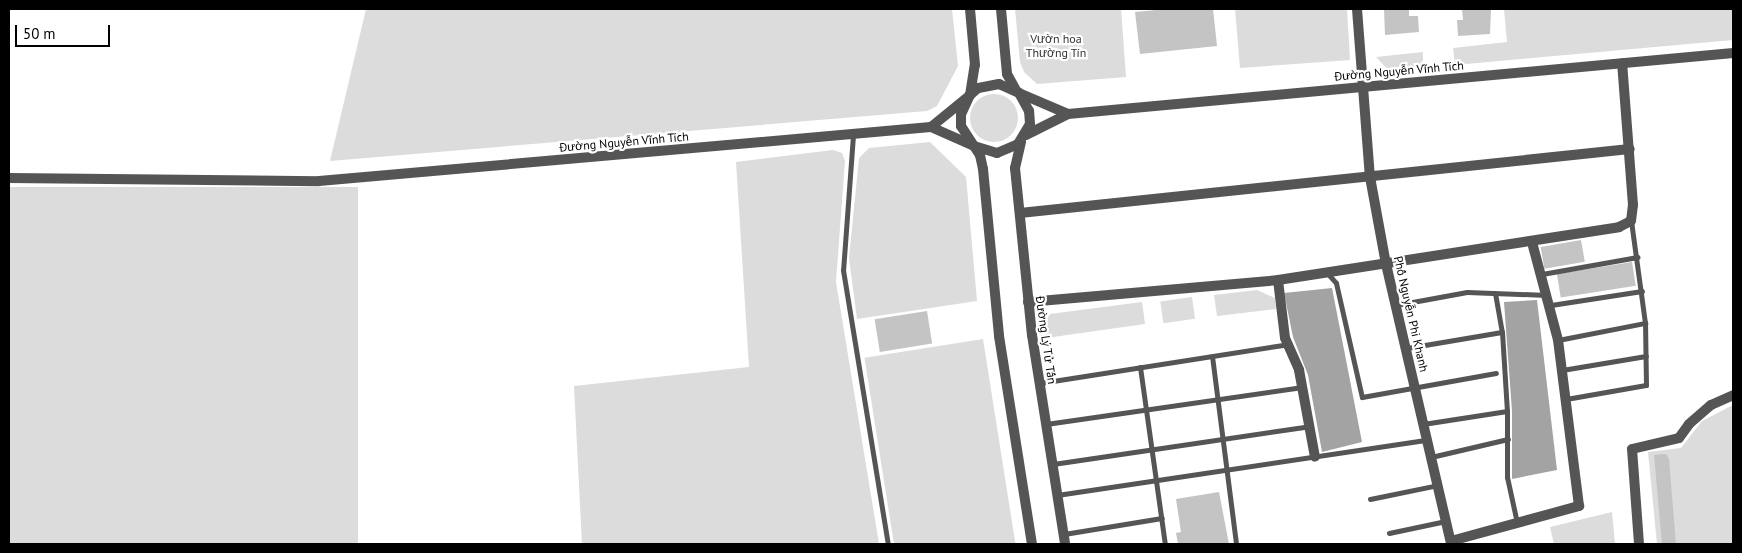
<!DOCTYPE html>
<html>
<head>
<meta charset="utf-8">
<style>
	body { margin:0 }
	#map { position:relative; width:1742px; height:553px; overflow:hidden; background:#fff; font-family:"PT Sans",sans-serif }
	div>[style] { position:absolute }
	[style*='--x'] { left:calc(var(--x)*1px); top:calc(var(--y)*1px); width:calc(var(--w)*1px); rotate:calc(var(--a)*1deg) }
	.green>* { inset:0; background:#dcdcdc; transform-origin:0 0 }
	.round { border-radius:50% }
	.water>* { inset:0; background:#a3a3a3 }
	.building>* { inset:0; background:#c4c4c4; transform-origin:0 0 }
	.service>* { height:5px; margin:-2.5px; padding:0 2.5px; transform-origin:2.5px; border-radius:2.5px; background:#555 }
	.minor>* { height:10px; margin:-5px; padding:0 5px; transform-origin:5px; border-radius:5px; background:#555 }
	.tertiary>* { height:10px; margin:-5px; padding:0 5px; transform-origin:5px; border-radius:5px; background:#555 }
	span { translate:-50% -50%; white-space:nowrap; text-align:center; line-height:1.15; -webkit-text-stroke:4.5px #fff; paint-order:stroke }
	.park-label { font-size:12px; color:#333 }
	.street-label { font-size:12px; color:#000 }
	.frame { position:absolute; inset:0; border:10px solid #000; pointer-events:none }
	.scale { position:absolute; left:15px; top:25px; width:95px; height:22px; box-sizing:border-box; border:2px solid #000; border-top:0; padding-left:6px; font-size:15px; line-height:18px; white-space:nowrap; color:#000; -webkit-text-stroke:4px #fff; paint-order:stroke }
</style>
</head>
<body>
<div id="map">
	<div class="green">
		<i style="clip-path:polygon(366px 9px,952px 9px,958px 66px,937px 106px,927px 111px,330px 161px)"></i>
		<i style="clip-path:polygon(1015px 9px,1121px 9px,1126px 77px,1037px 84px,1024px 72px,1020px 62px)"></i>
		<i style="clip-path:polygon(1235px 9px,1347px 9px,1350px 60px,1240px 68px)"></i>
		<i style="clip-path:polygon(1504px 9px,1733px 9px,1733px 40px,1455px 65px,1453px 48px,1507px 42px)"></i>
		<i style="clip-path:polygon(1423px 52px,1423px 60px,1417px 69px,1389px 71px,1376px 57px)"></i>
		<i class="round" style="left:970px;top:94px;width:48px;height:48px"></i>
		<i style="clip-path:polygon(930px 142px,966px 177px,977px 301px,857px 319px,849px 258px,859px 158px,869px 148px)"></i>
		<i style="clip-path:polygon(833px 150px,842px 153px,845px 161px,836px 282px,879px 544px,582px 544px,574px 386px,749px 367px,736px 162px)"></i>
		<i style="left:9px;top:187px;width:349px;height:357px"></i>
		<i style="clip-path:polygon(1257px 290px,1275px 298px,1276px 309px,1217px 316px,1214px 295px)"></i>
		<i style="left:1192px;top:297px;width:22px;height:32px;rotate:82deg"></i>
		<i style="clip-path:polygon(1142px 302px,1145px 324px,1046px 338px,1044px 324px,1050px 314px)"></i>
		<i style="left:983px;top:339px;width:207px;height:120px;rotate:81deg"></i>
		<i style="clip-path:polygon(1733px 405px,1733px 544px,1657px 544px,1648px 452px,1681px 448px,1702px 421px)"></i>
		<i style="clip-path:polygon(1612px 512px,1615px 544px,1554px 544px,1550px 527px)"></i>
	</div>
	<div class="water">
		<i style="clip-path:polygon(1332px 288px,1362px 442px,1322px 452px,1308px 375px,1293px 337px,1284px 293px)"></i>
		<i style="clip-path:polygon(1537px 300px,1557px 470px,1512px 479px,1512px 411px,1504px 302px)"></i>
	</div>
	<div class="building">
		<i style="clip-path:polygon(1166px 9px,1213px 9px,1217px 46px,1140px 54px,1135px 12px)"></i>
		<i style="clip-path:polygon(1384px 9px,1409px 9px,1409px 16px,1418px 16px,1419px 32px,1385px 35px)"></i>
		<i style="clip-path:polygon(1462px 9px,1491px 9px,1490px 34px,1458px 36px,1457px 20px,1463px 20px)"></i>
		<i style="left:1581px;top:240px;width:22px;height:41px;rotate:80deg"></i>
		<i style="left:1632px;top:262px;width:24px;height:76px;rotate:81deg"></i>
		<i style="left:927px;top:311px;width:33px;height:53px;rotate:81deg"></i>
		<i style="clip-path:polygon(1666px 454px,1669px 459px,1676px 544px,1662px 544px,1654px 455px)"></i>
		<i style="clip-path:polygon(1219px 492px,1229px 544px,1178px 544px,1176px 533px,1181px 532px,1176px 499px)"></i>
	</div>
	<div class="service">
		<i style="--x:853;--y:135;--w:135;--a:94.2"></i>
		<i style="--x:843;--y:270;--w:278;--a:80.7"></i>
		<i style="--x:1328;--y:274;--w:12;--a:48"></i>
		<i style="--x:1336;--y:283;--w:117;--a:77.2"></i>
		<i style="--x:1362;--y:397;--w:136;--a:-10.2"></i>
		<i style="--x:1542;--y:274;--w:97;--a:-10.1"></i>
		<i style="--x:1495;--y:293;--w:40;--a:80"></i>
		<i style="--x:1502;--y:332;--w:79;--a:86.4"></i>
		<i style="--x:1507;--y:411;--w:66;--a:90"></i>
		<i style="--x:1507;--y:477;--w:47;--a:77.7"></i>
		<i style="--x:1396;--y:305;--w:72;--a:-10.4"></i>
		<i style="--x:1467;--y:292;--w:80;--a:2.1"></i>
		<i style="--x:1551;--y:305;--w:92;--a:-8.7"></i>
		<i style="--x:1558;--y:340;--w:89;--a:-11.1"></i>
		<i style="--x:1407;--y:348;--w:96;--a:-9.6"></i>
		<i style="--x:1212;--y:356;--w:190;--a:82.7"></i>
		<i style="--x:1140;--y:367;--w:179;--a:82"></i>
		<i style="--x:1562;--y:370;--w:85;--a:-9.5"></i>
		<i style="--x:1040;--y:383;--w:251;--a:-8.9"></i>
		<i style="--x:1566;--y:399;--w:81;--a:-9.9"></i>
		<i style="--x:1646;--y:385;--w:62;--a:-90.9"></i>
		<i style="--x:1645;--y:323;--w:103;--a:-97.8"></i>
		<i style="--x:1046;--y:424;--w:259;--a:-8.2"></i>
		<i style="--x:1423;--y:424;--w:85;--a:-8.8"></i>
		<i style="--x:1431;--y:457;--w:79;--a:-13.2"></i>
		<i style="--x:1053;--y:464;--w:259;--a:-8.4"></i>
		<i style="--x:1057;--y:495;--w:374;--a:-8.5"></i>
		<i style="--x:1370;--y:499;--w:69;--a:-11.6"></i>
		<i style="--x:1389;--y:533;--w:58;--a:-11.9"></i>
		<i style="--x:1064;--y:534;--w:99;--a:-9.3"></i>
	</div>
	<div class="minor">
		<i style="--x:1357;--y:9;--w:169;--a:85.6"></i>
		<i style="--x:1370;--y:177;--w:88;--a:79.6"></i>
		<i style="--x:1386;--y:264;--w:287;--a:76.9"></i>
		<i style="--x:1019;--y:93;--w:53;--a:23.2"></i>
		<i style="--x:931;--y:127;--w:49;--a:-39.2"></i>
		<i style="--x:1026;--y:135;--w:47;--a:-26.6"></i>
		<i style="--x:1068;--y:114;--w:668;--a:-5.24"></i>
		<i style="--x:9;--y:178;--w:310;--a:0.6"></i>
		<i style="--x:319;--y:181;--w:614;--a:-5.04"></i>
		<i style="--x:931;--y:127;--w:47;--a:23.8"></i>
		<i style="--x:1020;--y:213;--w:613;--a:-5.99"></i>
		<i style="--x:1278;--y:280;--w:58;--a:83.1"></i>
		<i style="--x:1285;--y:338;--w:35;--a:66"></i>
		<i style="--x:1299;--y:370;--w:88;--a:79.6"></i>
		<i style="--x:1028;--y:302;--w:251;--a:-5"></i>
		<i style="--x:1278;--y:280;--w:345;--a:-8.8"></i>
		<i style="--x:1619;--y:227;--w:13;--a:-27"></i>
		<i style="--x:1631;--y:221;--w:16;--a:-83"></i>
		<i style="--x:1633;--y:205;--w:142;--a:-94.4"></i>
		<i style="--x:1451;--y:541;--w:133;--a:-15.3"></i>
		<i style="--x:1579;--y:506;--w:167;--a:-97.2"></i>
		<i style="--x:1558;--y:340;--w:101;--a:-104.9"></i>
		<i style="--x:1639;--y:544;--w:95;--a:-94.2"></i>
		<i style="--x:1632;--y:449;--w:48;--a:-13.2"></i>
		<i style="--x:1679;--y:438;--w:17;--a:-54"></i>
		<i style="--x:1689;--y:424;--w:29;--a:-41"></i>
		<i style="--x:1711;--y:405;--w:24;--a:-24"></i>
	</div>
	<div class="tertiary">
		<i style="--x:1001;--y:9;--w:65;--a:84.7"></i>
		<i style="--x:1007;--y:74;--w:18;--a:61"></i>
		<i style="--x:970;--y:95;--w:30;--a:-81"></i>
		<i style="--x:975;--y:65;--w:56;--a:-95.1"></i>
		<i style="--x:1021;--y:142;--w:27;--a:103"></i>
		<i style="--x:1015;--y:168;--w:168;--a:84.2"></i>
		<i style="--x:1032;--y:335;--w:212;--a:81"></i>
		<i style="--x:974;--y:146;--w:24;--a:17"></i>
		<i style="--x:997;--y:153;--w:23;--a:-23"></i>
		<i style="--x:1018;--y:144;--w:23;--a:-59"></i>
		<i style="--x:1030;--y:124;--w:13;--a:-94"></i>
		<i style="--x:1029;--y:111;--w:21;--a:-119"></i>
		<i style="--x:1019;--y:93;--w:22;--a:-156"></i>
		<i style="--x:999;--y:84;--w:21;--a:169"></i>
		<i style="--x:978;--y:88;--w:11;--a:139"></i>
		<i style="--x:970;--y:95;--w:21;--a:115"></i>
		<i style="--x:961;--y:114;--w:12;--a:90"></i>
		<i style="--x:961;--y:126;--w:35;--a:57"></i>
		<i style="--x:980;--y:155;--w:14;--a:78"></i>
		<i style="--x:983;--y:169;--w:168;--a:84.5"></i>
		<i style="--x:999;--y:336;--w:211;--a:81"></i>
	</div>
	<div class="park-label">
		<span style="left:1056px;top:46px">Vườn hoa<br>Thường Tín</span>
	</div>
	<div class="street-label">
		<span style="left:1399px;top:71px;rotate:-5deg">Đường Nguyễn Vĩnh Tích</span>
		<span style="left:624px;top:142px;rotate:-5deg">Đường Nguyễn Vĩnh Tích</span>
		<span style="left:1411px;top:314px;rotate:77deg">Phố Nguyễn Phi Khanh</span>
		<span style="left:1046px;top:340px;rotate:82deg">Đường Lý Tử Tấn</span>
	</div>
	<div class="frame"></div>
	<div class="scale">50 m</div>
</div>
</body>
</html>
